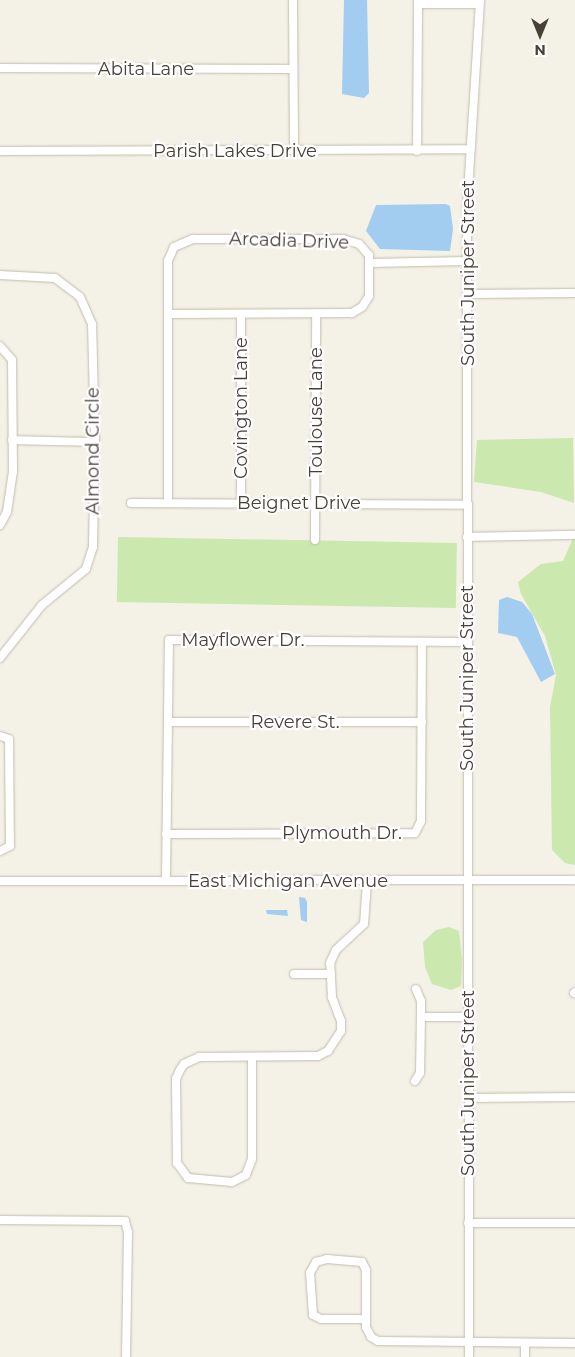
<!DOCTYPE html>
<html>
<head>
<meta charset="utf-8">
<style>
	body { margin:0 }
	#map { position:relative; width:575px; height:1357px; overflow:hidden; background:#f4f1e7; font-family:Montserrat,sans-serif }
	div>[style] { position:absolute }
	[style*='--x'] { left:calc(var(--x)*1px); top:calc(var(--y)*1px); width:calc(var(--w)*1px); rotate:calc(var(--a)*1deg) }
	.green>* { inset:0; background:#cbe8af; transform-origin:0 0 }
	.water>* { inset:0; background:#a3ccf1 }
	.roads { filter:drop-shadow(0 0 1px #c2bcac) drop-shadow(0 0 1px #c2bcac) }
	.minor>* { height:8px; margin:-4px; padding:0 4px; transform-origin:4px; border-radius:4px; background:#fff }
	span { translate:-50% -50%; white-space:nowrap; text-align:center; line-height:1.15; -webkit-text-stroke:4.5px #fff; paint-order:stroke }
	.street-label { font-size:18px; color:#474136 }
	.north { position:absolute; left:515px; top:10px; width:50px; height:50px; -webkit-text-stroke:4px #fff; paint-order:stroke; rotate:180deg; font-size:14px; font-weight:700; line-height:20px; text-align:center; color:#474136 }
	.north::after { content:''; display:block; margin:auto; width:18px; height:22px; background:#474136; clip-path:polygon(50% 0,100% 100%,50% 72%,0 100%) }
</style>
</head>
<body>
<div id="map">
	<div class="green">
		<i style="clip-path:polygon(573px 438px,574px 503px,541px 492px,474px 482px,477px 440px)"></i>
		<i style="clip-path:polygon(575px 534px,575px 865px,565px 863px,552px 850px,550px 707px,556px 675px,545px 636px,521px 594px,518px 582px,541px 564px,563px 561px)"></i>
		<i style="left:118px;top:537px;width:339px;height:65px;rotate:1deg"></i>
		<i style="clip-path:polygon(449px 927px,459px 931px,462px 961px,461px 986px,451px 990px,432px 984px,425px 967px,423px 942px,436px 930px)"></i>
	</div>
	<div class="water">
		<i style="clip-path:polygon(344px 0,367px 0,369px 93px,364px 98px,342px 94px)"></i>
		<i style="clip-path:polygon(446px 204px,450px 206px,453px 229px,450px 251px,380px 249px,366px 231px,376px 205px)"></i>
		<i style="clip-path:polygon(507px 597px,522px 602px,532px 614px,555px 674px,541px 682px,517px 637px,498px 633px,499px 600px)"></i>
		<i style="clip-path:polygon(299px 897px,305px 898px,307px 902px,307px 922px,301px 920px)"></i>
		<i style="clip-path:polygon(266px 910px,287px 910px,288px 916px,267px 914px)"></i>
	</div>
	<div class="roads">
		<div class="minor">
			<i style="--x:293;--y:0;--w:151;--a:89.6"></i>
			<i style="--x:418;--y:4;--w:61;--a:0"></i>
			<i style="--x:0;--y:68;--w:293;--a:0.2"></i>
			<i style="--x:0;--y:151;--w:470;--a:-0.2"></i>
			<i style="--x:417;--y:151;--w:151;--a:-89.6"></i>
			<i style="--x:371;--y:263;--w:96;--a:-1.2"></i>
			<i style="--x:0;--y:275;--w:55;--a:3.1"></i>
			<i style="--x:55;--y:278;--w:31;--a:37"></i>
			<i style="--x:80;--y:297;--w:30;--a:66"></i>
			<i style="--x:92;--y:324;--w:118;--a:88.5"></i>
			<i style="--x:95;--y:442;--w:105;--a:91.1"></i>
			<i style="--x:93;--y:547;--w:23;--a:108"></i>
			<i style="--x:86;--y:569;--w:57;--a:140.7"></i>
			<i style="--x:42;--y:605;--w:68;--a:128.4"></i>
			<i style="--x:467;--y:294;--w:108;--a:-0.5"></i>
			<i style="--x:241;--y:314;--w:189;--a:90"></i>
			<i style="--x:0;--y:346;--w:18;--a:49"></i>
			<i style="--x:12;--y:360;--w:111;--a:89.5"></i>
			<i style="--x:13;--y:471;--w:41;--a:98.3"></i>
			<i style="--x:7;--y:512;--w:15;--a:118"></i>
			<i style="--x:12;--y:440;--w:83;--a:1.4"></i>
			<i style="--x:131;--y:503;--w:336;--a:0.3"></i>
			<i style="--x:168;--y:503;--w:242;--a:-90"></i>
			<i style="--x:168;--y:261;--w:15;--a:-67"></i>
			<i style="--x:174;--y:247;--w:21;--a:-23"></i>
			<i style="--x:193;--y:239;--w:150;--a:0"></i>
			<i style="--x:343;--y:239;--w:17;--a:17"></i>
			<i style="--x:359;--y:244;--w:15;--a:48"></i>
			<i style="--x:369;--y:255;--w:41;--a:90"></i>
			<i style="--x:369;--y:296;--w:13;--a:122"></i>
			<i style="--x:362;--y:307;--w:12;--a:149"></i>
			<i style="--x:352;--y:313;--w:184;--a:179.7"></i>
			<i style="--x:467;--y:537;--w:108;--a:-1.1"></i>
			<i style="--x:315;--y:540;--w:226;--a:-89.7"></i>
			<i style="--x:168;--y:722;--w:254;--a:0"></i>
			<i style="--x:0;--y:736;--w:9;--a:18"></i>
			<i style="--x:9;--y:739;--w:107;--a:89.5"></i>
			<i style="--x:10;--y:846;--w:11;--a:153"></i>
			<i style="--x:166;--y:834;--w:249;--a:-0.2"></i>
			<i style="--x:415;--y:833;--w:13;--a:-63"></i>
			<i style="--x:421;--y:821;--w:179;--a:-89.7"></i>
			<i style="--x:0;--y:881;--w:575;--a:-0.1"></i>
			<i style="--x:166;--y:881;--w:241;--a:-89.3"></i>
			<i style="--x:169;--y:640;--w:298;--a:0.4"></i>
			<i style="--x:294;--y:974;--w:37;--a:0"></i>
			<i style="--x:574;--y:993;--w:1;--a:-45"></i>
			<i style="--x:421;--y:1017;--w:47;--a:0"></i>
			<i style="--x:252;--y:1058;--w:101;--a:90"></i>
			<i style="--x:252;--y:1159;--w:17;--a:111"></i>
			<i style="--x:246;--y:1175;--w:16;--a:153"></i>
			<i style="--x:232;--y:1182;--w:44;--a:-174.8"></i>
			<i style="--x:188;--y:1178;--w:19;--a:-126"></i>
			<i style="--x:177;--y:1163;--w:84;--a:-90.7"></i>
			<i style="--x:176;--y:1079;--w:10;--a:-66"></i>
			<i style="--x:180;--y:1070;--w:7;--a:-56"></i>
			<i style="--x:184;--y:1064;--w:17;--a:-25"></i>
			<i style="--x:199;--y:1057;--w:119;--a:-0.5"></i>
			<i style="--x:318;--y:1056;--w:11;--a:-27"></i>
			<i style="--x:328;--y:1051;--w:24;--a:-57"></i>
			<i style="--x:341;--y:1031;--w:10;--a:-90"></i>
			<i style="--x:341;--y:1021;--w:26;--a:-111"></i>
			<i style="--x:332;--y:997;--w:34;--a:-93"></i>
			<i style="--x:330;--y:963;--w:14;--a:-65"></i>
			<i style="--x:336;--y:950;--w:38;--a:-43"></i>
			<i style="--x:364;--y:924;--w:42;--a:-85.9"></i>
			<i style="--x:415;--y:1081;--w:9;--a:-58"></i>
			<i style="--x:420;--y:1073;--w:56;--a:-89"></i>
			<i style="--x:421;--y:1017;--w:16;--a:-90"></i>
			<i style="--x:421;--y:1001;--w:13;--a:-113"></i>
			<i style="--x:468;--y:1098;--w:107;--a:-0.5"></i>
			<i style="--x:0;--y:1220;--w:125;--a:0.5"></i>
			<i style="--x:125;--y:1221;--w:11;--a:75"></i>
			<i style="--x:128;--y:1232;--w:125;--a:90.9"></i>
			<i style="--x:468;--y:1223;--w:107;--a:0"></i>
			<i style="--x:366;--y:1319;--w:45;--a:180"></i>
			<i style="--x:321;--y:1319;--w:9;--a:-153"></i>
			<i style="--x:313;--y:1315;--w:42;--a:-94.1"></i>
			<i style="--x:310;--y:1273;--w:13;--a:-61"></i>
			<i style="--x:316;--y:1262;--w:11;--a:-15"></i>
			<i style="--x:327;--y:1259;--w:35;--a:5"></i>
			<i style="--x:362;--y:1262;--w:9;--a:63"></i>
			<i style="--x:366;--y:1270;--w:57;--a:90"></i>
			<i style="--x:366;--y:1327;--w:11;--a:63"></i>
			<i style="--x:371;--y:1337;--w:8;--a:30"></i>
			<i style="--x:378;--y:1341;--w:197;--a:0.6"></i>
			<i style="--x:469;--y:1357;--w:1149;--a:-90.1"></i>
			<i style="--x:467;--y:208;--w:208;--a:-86.4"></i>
			<i style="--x:525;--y:1357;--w:14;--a:-90"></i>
		</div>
	</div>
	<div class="street-label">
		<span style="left:146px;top:69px">Abita Lane</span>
		<span style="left:235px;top:151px">Parish Lakes Drive</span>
		<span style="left:289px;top:241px;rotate:2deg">Arcadia Drive</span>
		<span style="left:468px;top:273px;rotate:-90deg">South Juniper Street</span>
		<span style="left:241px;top:408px;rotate:-90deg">Covington Lane</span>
		<span style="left:316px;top:412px;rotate:-90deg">Toulouse Lane</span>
		<span style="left:93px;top:451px;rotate:-90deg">Almond Circle</span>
		<span style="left:299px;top:503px">Beignet Drive</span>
		<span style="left:243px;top:640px">Mayflower Dr.</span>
		<span style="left:467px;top:678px;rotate:-90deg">South Juniper Street</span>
		<span style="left:295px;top:722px">Revere St.</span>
		<span style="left:342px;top:833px">Plymouth Dr.</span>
		<span style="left:288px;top:881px">East Michigan Avenue</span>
		<span style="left:468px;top:1083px;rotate:-90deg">South Juniper Street</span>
	</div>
	<div class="north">N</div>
</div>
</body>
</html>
